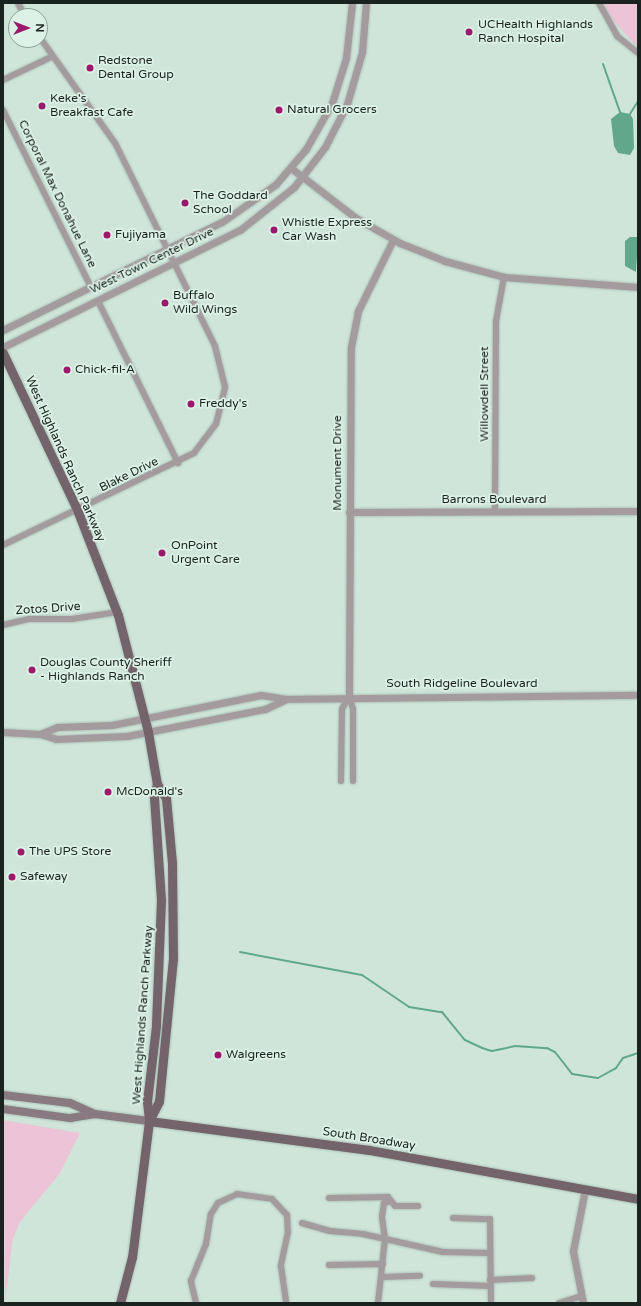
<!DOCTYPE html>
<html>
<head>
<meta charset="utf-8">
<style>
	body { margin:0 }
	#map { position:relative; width:641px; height:1306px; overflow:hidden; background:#cfe5da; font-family:"Varela Round",sans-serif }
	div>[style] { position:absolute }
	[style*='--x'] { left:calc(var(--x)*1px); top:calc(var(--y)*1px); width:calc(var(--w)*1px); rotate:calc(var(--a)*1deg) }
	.green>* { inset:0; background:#ecc4d6 }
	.water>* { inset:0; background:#61a88a }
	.stream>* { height:2px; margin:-1px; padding:0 1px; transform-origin:1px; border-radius:1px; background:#61a88a }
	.roads { filter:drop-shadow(0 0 1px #aec2b8) drop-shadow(0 0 1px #aec2b8) }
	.minor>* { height:6px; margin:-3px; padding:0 3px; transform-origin:3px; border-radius:3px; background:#a49b9f }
	.tertiary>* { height:7px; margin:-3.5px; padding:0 3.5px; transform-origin:3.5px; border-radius:3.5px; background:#a49b9f }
	.secondary>* { height:8px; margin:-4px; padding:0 4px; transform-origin:4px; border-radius:4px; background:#887a80 }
	.primary>* { height:9px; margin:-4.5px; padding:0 4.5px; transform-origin:4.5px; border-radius:4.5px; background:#73636a }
	.dots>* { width:11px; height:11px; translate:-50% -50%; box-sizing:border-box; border:2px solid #dcf2e7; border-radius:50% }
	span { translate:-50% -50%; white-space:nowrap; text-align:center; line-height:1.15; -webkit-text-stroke:3.5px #dcf2e7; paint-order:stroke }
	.poi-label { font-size:12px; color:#1a231f }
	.left { translate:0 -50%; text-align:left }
	.street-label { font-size:12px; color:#1a231f }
	.frame { position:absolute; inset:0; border:4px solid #1a231f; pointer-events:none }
	.north { position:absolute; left:8px; top:8px; width:40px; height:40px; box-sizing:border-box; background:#dcf2e7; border:1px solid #8e9f97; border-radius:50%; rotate:90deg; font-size:11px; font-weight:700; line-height:16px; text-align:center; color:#1a231f }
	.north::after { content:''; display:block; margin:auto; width:14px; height:18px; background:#9c186a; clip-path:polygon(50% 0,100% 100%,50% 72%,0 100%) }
</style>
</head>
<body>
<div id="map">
	<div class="green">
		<i style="clip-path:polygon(604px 3px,638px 3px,638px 48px,610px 17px)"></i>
		<i style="clip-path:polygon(3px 1120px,80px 1133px,60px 1173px,20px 1222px,13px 1238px,5px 1303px)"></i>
	</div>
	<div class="water">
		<i style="clip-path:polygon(620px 112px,630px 114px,633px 119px,634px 148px,630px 155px,618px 153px,614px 146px,611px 119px)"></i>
		<i style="clip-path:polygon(630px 237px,638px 237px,636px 272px,625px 266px,625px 241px)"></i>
	</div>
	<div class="stream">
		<i style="--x:603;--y:64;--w:51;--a:70.5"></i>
		<i style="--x:630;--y:114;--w:15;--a:-58"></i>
		<i style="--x:240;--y:952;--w:124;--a:10.7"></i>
		<i style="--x:362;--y:975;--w:57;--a:34.2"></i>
		<i style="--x:409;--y:1007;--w:33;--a:9"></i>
		<i style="--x:442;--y:1012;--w:36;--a:51"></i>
		<i style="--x:465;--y:1040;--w:19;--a:25"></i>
		<i style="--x:482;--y:1048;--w:10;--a:17"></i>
		<i style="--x:492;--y:1051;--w:24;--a:-12"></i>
		<i style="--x:515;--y:1046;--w:32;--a:4"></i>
		<i style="--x:547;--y:1048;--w:9;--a:27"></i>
		<i style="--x:555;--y:1052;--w:28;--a:52"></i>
		<i style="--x:572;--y:1074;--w:26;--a:9"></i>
		<i style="--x:598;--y:1078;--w:21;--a:-29"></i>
		<i style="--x:616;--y:1068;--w:12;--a:-55"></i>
		<i style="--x:623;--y:1058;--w:16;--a:-18"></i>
	</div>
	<div class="roads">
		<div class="minor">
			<i style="--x:18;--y:3;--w:15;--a:62"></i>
			<i style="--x:599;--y:3;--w:38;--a:61"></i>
			<i style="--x:617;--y:36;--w:27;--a:39"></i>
			<i style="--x:3;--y:80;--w:55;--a:-25.6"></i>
			<i style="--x:3;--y:110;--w:198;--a:63.6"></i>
			<i style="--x:98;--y:301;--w:181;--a:63.7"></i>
			<i style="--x:495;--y:511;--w:190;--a:-89.7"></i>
			<i style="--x:496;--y:321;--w:45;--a:-79.7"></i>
			<i style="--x:3;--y:545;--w:212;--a:-25.7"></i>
			<i style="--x:194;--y:453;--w:36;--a:-53"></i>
			<i style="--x:216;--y:424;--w:38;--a:-76"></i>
			<i style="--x:225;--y:387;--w:42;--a:-103.7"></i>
			<i style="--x:215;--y:346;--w:226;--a:-116.2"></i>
			<i style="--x:115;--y:143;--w:129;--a:-125.5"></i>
			<i style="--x:3;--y:625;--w:27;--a:-13"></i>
			<i style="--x:29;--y:619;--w:43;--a:0"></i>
			<i style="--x:72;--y:619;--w:46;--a:-8.8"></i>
			<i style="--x:349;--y:696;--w:14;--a:73"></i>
			<i style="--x:353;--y:709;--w:72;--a:90"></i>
			<i style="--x:341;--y:781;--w:72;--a:-89.2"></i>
			<i style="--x:342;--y:709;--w:15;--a:-62"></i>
			<i style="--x:329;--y:1198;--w:59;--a:-1"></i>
			<i style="--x:388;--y:1197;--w:11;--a:52"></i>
			<i style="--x:395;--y:1206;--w:23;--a:0"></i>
			<i style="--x:453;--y:1218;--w:37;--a:2"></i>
			<i style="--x:490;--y:1219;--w:84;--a:89.3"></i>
			<i style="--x:302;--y:1223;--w:29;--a:16"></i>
			<i style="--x:330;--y:1231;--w:33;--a:5"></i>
			<i style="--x:363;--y:1234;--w:82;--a:12.7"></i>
			<i style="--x:443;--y:1252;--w:47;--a:1.2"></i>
			<i style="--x:329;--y:1265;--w:54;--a:-1.1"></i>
			<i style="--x:382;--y:1277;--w:38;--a:-2"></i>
			<i style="--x:490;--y:1280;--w:42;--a:-2.7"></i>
			<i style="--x:433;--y:1284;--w:57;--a:2"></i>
			<i style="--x:196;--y:1303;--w:23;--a:-103"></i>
			<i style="--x:191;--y:1281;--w:40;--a:-68"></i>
			<i style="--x:206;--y:1244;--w:30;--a:-81"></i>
			<i style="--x:211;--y:1214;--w:13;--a:-58"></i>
			<i style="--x:218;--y:1203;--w:21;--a:-25"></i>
			<i style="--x:237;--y:1194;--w:35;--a:8"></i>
			<i style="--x:272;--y:1199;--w:22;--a:47"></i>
			<i style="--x:287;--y:1215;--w:17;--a:87"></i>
			<i style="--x:288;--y:1232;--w:35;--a:102"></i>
			<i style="--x:281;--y:1266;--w:37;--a:82"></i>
			<i style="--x:378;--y:1303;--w:64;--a:-83.8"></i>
			<i style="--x:385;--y:1239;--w:22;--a:-98"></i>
			<i style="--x:382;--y:1217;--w:14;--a:-82"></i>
			<i style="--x:384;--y:1203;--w:7;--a:-16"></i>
			<i style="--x:559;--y:1303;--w:21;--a:-17"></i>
		</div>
		<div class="tertiary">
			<i style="--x:291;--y:168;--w:82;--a:37.6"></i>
			<i style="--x:356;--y:218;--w:51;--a:29.6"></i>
			<i style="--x:400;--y:243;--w:48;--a:21.8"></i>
			<i style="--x:445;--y:261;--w:61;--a:15.2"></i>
			<i style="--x:504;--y:277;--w:134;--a:4.3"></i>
			<i style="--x:3;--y:330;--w:244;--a:-26.3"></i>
			<i style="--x:222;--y:222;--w:66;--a:-35.1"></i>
			<i style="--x:276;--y:184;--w:46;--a:-49.4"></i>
			<i style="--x:306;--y:149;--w:53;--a:-60.5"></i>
			<i style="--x:332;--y:103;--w:47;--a:-72.7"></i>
			<i style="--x:346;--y:58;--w:55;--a:-83.8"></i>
			<i style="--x:3;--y:347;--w:264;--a:-26.3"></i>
			<i style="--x:240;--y:230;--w:69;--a:-38.5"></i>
			<i style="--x:294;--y:187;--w:51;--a:-52.2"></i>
			<i style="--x:325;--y:147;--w:48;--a:-62.9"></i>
			<i style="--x:347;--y:104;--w:54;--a:-73.9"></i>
			<i style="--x:362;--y:52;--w:49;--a:-85.3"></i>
			<i style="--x:349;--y:512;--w:289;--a:-0.2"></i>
			<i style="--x:349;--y:696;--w:349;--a:-89.7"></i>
			<i style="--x:351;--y:347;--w:37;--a:-79"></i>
			<i style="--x:358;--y:311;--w:79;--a:-63.8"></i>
			<i style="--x:3;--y:732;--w:37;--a:3"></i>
			<i style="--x:40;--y:734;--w:17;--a:17"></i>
			<i style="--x:56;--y:739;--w:71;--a:-2.4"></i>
			<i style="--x:127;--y:736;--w:141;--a:-11.1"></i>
			<i style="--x:265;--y:709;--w:23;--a:-25"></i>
			<i style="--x:40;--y:734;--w:18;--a:-22"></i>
			<i style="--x:57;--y:727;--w:55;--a:-2.1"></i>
			<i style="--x:112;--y:725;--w:152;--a:-11.4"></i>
			<i style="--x:261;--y:695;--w:25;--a:9"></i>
			<i style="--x:286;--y:699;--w:352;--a:-0.7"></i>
			<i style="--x:583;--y:1303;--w:53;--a:-100.9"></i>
			<i style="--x:573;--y:1251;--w:63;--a:-79"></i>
		</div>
		<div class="secondary">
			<i style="--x:3;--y:1095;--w:67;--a:6.8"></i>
			<i style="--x:70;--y:1103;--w:27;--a:24"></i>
			<i style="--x:3;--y:1109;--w:68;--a:7.7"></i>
			<i style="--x:70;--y:1118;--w:25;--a:-9"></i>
			<i style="--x:95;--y:1114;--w:54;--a:7.4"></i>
		</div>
		<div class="primary">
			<i style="--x:3;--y:353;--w:176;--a:64.7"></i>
			<i style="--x:78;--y:512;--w:110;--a:68.8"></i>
			<i style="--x:118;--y:615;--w:121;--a:75.6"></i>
			<i style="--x:148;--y:732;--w:53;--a:80.2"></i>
			<i style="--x:157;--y:784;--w:13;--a:103"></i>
			<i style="--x:154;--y:797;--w:103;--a:86.1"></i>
			<i style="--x:161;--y:900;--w:126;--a:92.3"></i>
			<i style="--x:156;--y:1026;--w:76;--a:96.8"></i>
			<i style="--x:147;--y:1101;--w:20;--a:84"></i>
			<i style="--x:149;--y:1121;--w:137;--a:97.1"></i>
			<i style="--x:132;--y:1257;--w:48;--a:104.6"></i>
			<i style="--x:149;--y:1121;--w:222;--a:7.5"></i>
			<i style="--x:369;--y:1150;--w:273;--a:10.3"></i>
			<i style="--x:149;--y:1121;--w:22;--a:-63"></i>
			<i style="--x:159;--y:1101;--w:143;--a:-84.4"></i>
			<i style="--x:173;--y:959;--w:96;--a:-90.6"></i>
			<i style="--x:172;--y:863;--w:65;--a:-95.3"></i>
			<i style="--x:166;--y:798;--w:17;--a:-123"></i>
		</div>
	</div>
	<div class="dots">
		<i style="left:469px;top:32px;background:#9c186a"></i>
		<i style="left:90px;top:68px;background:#9c186a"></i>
		<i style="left:42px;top:106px;background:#9c186a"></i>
		<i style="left:279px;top:110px;background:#9c186a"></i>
		<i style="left:185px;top:203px;background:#9c186a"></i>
		<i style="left:274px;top:230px;background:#9c186a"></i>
		<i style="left:107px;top:235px;background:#9c186a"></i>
		<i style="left:165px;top:303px;background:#9c186a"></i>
		<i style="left:67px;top:370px;background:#9c186a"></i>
		<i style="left:191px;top:404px;background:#9c186a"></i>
		<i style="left:162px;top:553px;background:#9c186a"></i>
		<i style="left:32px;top:670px;background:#9c186a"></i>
		<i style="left:108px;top:792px;background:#9c186a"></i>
		<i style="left:21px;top:852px;background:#9c186a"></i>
		<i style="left:12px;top:877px;background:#9c186a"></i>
		<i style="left:218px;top:1055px;background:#9c186a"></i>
	</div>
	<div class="poi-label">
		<span class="left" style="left:478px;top:32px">UCHealth Highlands<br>Ranch Hospital</span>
		<span class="left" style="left:98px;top:68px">Redstone<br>Dental Group</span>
		<span class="left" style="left:50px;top:106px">Keke's<br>Breakfast Cafe</span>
		<span class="left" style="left:287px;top:110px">Natural Grocers</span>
		<span class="left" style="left:193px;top:203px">The Goddard<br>School</span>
		<span class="left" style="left:282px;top:230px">Whistle Express<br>Car Wash</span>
		<span class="left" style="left:115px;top:235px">Fujiyama</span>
		<span class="left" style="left:173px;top:303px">Buffalo<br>Wild Wings</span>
		<span class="left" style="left:75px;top:370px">Chick-fil-A</span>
		<span class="left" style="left:199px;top:404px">Freddy's</span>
		<span class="left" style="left:171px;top:553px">OnPoint<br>Urgent Care</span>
		<span class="left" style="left:40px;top:670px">Douglas County Sheriff<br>- Highlands Ranch</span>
		<span class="left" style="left:116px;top:792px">McDonald's</span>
		<span class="left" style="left:29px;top:852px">The UPS Store</span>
		<span class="left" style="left:20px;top:877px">Safeway</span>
		<span class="left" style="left:226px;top:1055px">Walgreens</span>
	</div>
	<div class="street-label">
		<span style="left:57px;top:194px;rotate:64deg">Corporal Max Donahue Lane</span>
		<span style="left:152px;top:261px;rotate:-26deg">West Town Center Drive</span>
		<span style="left:485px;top:394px;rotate:-90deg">Willowdell Street</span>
		<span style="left:65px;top:459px;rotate:66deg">West Highlands Ranch Parkway</span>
		<span style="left:338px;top:463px;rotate:-90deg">Monument Drive</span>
		<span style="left:129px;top:475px;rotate:-26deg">Blake Drive</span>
		<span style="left:494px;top:500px">Barrons Boulevard</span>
		<span style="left:48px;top:609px;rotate:-4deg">Zotos Drive</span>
		<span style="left:462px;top:684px">South Ridgeline Boulevard</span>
		<span style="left:143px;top:1015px;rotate:-86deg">West Highlands Ranch Parkway</span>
		<span style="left:369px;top:1139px;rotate:9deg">South Broadway</span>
	</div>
	<div class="frame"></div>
	<div class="north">N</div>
</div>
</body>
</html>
